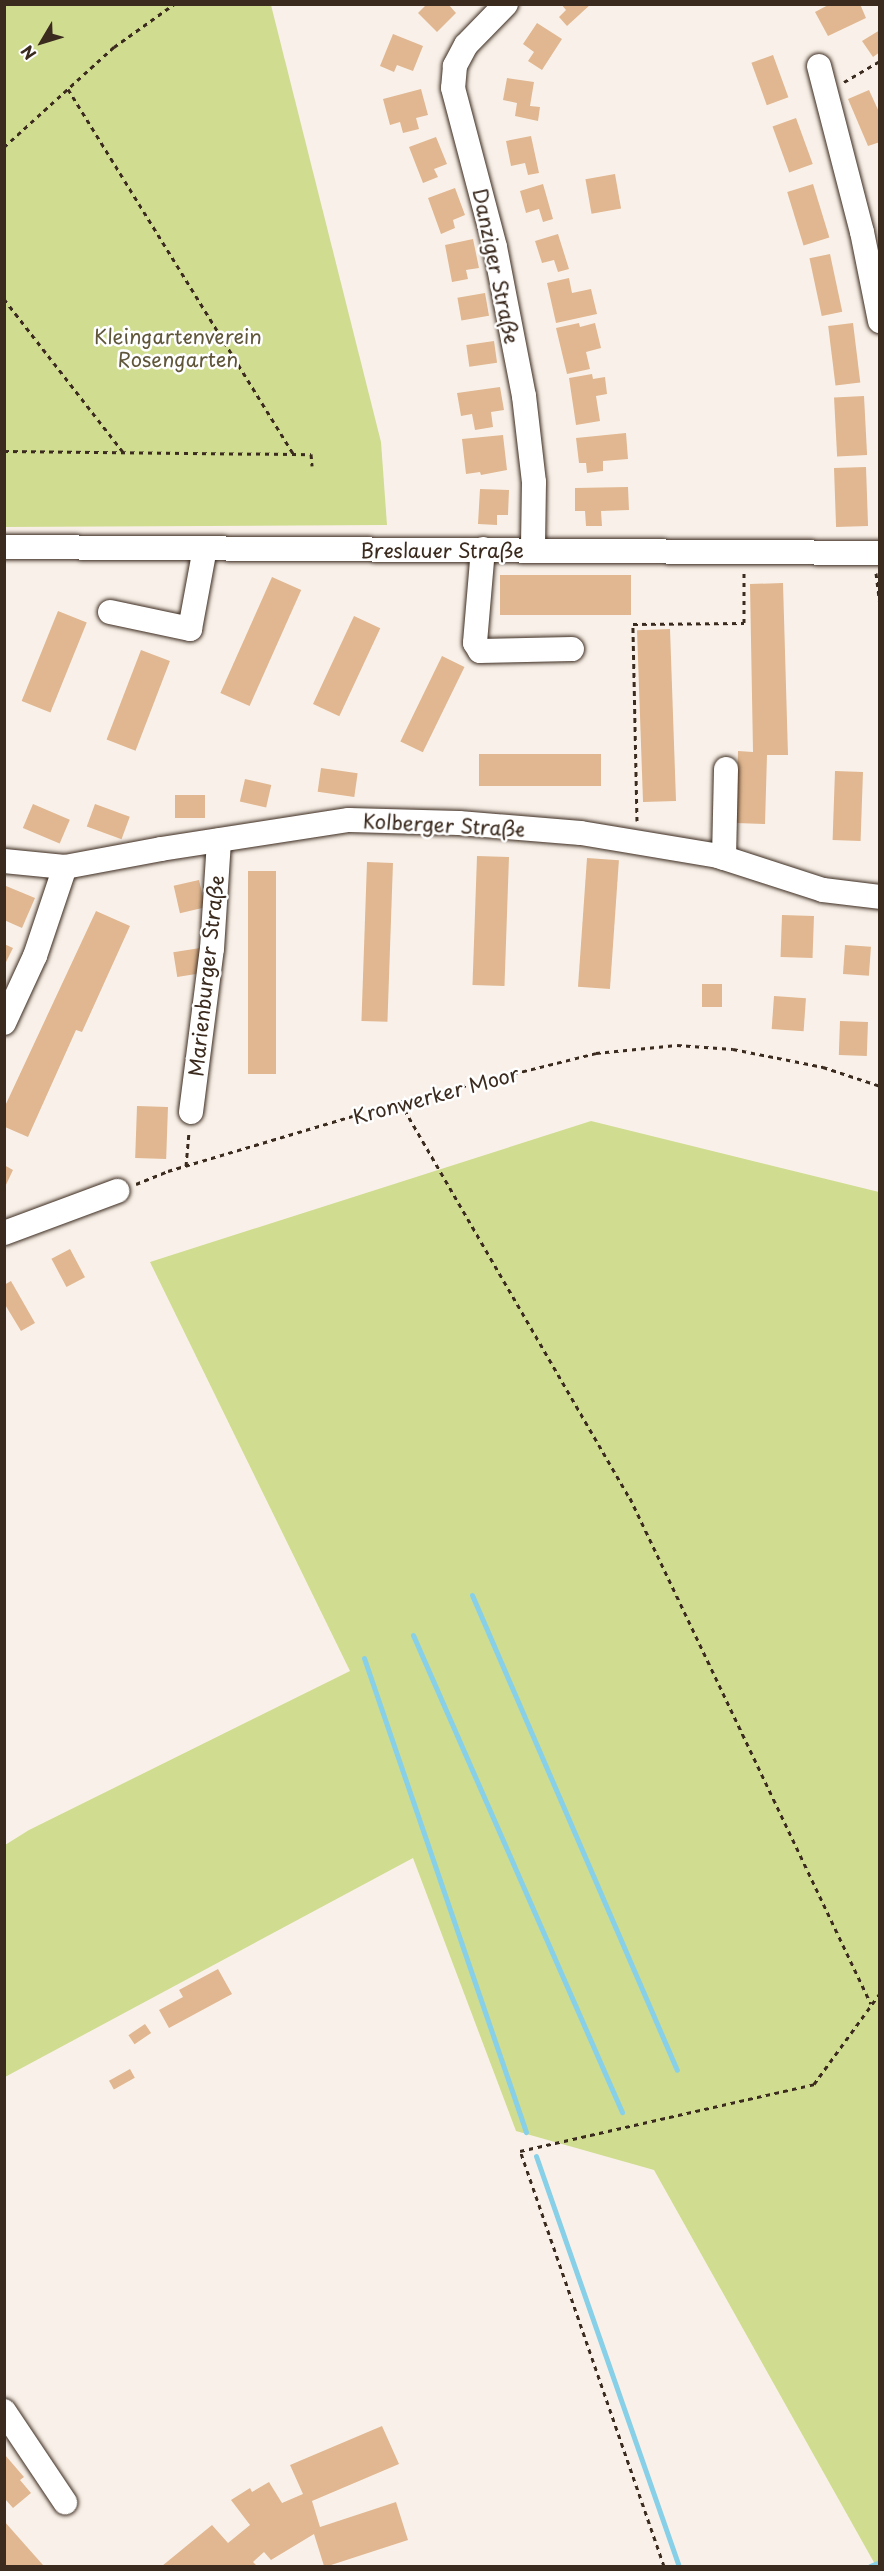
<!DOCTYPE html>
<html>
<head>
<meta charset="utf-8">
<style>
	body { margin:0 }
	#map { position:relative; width:884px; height:2571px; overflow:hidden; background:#f9f1e9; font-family:"Playpen Sans",sans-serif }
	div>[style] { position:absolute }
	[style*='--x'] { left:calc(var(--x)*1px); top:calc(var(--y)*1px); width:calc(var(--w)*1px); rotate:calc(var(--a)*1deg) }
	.green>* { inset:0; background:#d0dc90 }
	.stream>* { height:5px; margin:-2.5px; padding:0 2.5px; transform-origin:2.5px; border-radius:2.5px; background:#87d0e8 }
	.building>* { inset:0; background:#e0b790; transform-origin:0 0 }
	.path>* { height:3px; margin-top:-1.5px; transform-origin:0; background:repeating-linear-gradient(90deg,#3b2a1e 0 4.5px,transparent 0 9px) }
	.roads { filter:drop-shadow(0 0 2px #3b2a1e) drop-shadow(0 0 2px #3b2a1e) }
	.minor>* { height:24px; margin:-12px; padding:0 12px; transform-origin:12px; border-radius:12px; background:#fff }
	span { translate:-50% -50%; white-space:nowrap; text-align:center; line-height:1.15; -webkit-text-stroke:5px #fff; paint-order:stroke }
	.street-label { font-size:20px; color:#3b2a1e }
	.park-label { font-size:20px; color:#60563a }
	.frame { position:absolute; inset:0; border:6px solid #3b2a1e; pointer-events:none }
	.north { position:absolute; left:12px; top:12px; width:60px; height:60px; -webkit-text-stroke:4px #fff; paint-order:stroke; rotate:232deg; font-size:16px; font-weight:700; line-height:24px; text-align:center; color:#3b2a1e }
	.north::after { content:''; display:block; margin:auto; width:21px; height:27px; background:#3b2a1e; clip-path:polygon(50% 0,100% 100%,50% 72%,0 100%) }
</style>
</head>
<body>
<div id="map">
	<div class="green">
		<i style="clip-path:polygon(4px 5px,271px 5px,381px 442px,387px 525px,5px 527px)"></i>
		<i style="clip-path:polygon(591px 1121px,879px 1192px,879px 2566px,876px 2566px,654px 2170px,516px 2131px,413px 1858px,5px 2077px,5px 1845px,29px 1830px,350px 1671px,150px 1262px)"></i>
	</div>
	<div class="stream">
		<i style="--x:472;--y:1595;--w:517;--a:66.66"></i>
		<i style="--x:413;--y:1635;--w:521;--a:66.34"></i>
		<i style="--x:364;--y:1658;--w:501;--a:71.13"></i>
		<i style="--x:536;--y:2156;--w:434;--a:70.8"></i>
		<i style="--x:870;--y:2566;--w:11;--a:-22"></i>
	</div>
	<div class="building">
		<i style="clip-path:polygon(427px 4px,448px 4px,456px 13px,437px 32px,418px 13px)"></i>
		<i style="clip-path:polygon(561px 4px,591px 4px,567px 26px,559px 17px,566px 10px)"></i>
		<i style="clip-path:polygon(830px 4px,860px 4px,866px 18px,828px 36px,815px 12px)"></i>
		<i style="clip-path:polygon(537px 23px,562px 39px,542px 70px,528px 61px,534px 52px,523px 44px)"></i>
		<i style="clip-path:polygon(880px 30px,880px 52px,873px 57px,862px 41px)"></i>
		<i style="clip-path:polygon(393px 34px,423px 46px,413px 71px,397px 65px,394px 72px,380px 66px)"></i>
		<i style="left:773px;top:55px;width:45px;height:23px;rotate:70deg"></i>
		<i style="clip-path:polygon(507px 78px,534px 82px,530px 106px,540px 107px,538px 121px,515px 116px,517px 103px,503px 100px)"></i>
		<i style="clip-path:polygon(421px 89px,428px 115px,416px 118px,419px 129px,403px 133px,400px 122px,390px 125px,383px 99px)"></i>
		<i style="clip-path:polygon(869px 90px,880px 114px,880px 142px,868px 146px,848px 99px)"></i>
		<i style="left:796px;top:118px;width:49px;height:25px;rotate:70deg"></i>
		<i style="clip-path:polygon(531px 136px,539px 173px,528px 175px,525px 163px,511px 166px,506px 141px)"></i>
		<i style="clip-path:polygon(436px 137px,447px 164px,434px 169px,438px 177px,423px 183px,409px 147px)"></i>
		<i style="left:615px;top:174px;width:35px;height:30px;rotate:80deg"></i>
		<i style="clip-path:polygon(543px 184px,553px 219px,543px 222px,539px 209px,526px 213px,520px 191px)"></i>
		<i style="left:813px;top:184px;width:56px;height:27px;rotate:73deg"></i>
		<i style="clip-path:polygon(455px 188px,465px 215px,453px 220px,455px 228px,441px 234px,428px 198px)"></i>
		<i style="clip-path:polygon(558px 234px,569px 269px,558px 272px,554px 260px,542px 263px,535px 241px)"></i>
		<i style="clip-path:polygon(473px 239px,479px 268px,466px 270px,468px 279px,452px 282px,445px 245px)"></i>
		<i style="left:830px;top:254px;width:59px;height:21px;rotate:78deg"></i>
		<i style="clip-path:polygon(569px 278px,572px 293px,591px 289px,597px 314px,556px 323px,547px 283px)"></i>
		<i style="left:485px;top:293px;width:23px;height:28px;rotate:80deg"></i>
		<i style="clip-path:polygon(579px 323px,580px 327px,595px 323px,601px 348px,586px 352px,590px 369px,567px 374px,556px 328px)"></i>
		<i style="left:853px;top:323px;width:60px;height:25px;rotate:83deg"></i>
		<i style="left:494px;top:341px;width:22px;height:28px;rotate:82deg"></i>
		<i style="clip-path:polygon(592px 374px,593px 379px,605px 377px,607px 394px,596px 396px,600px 421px,576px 425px,569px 378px)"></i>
		<i style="clip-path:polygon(500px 387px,504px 410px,491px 412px,493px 427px,475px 430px,472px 414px,461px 416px,457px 393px)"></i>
		<i style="left:864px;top:396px;width:59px;height:30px;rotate:87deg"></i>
		<i style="clip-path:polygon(626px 433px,628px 459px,603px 461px,603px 471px,587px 473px,586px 463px,579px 463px,576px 438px)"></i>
		<i style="clip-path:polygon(503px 435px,507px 470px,481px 475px,480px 472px,466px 474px,462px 439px)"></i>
		<i style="left:866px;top:467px;width:59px;height:32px;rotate:88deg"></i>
		<i style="clip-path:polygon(628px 487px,629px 510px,601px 511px,602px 526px,586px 526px,585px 511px,575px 511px,575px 488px)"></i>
		<i style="clip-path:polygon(480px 489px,509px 490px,508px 515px,497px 515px,497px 525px,478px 524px)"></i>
		<i style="left:500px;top:575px;width:131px;height:40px"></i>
		<i style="left:272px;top:577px;width:32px;height:127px;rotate:24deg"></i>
		<i style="clip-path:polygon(783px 583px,788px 755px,767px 755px,765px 824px,736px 823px,738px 751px,753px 752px,750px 584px)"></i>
		<i style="left:58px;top:611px;width:31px;height:97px;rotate:22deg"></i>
		<i style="left:354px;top:616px;width:29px;height:97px;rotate:25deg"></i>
		<i style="left:670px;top:629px;width:172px;height:33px;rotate:88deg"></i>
		<i style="left:141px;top:650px;width:31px;height:96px;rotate:21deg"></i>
		<i style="left:442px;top:656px;width:25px;height:95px;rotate:26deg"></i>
		<i style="left:479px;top:754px;width:122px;height:32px"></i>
		<i style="left:321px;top:768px;width:37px;height:24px;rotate:8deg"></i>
		<i style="left:835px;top:771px;width:28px;height:69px;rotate:2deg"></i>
		<i style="left:245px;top:779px;width:27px;height:23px;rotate:13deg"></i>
		<i style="left:175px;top:795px;width:30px;height:23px"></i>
		<i style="left:33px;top:804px;width:40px;height:26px;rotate:23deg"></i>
		<i style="left:95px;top:804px;width:37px;height:24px;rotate:20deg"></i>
		<i style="left:477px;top:856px;width:32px;height:129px;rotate:2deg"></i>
		<i style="left:587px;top:858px;width:32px;height:129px;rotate:4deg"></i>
		<i style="left:367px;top:862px;width:26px;height:159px;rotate:2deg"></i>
		<i style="left:248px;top:871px;width:28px;height:203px"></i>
		<i style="left:199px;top:880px;width:28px;height:26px;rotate:77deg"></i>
		<i style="clip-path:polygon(6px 886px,35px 898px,22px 928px,4px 920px)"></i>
		<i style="clip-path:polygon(96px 911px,130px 926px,82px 1032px,76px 1030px,28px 1137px,5px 1127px,5px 1106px)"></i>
		<i style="left:782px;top:915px;width:32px;height:42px;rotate:2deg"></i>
		<i style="clip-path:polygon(4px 944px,13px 948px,4px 966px)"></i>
		<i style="left:845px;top:945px;width:26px;height:29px;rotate:4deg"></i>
		<i style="left:200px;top:948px;width:25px;height:27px;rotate:81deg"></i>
		<i style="left:702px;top:984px;width:20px;height:23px"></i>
		<i style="left:774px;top:996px;width:32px;height:33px;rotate:4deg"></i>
		<i style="left:840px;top:1021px;width:28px;height:34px;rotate:2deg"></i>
		<i style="left:137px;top:1106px;width:31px;height:52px;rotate:2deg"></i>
		<i style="clip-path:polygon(4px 1165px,13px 1170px,4px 1189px)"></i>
		<i style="left:70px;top:1249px;width:32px;height:21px;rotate:62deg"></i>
		<i style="clip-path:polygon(11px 1281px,35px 1323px,21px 1331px,4px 1303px,4px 1285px)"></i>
		<i style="clip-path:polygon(218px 1969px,232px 1994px,169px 2028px,159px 2010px,183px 1997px,179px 1990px)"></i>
		<i style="left:145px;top:2024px;width:11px;height:20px;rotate:56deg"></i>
		<i style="left:130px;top:2069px;width:10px;height:24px;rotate:61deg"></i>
		<i style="clip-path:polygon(382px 2426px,399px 2464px,312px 2501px,320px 2527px,396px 2502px,408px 2540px,328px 2566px,324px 2566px,314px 2534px,271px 2560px,264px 2552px,253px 2562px,257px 2566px,162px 2566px,212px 2525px,228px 2543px,250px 2525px,231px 2500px,250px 2488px,252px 2492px,269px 2482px,282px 2503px,303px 2494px,290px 2465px)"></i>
		<i style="clip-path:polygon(5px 2455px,24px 2477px,20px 2480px,31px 2493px,13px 2508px,5px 2499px)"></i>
		<i style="clip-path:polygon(4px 2521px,43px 2565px,42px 2566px,4px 2566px)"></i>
	</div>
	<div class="path">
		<i style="--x:844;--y:82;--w:42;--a:-30.3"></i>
		<i style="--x:68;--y:89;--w:429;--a:58.3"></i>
		<i style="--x:4;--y:147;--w:149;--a:-42.3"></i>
		<i style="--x:114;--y:47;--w:74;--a:-35.6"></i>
		<i style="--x:4;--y:299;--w:194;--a:52.1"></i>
		<i style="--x:4;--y:451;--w:307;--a:0.6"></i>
		<i style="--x:311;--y:454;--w:12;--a:85"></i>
		<i style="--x:876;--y:573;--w:34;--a:83"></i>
		<i style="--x:637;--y:821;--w:197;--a:-91.2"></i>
		<i style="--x:633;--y:624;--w:111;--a:-0.5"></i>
		<i style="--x:744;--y:623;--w:50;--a:-90"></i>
		<i style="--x:400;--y:1102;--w:458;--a:59.9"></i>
		<i style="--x:630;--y:1498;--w:560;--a:64.53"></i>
		<i style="--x:186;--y:1166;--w:34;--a:-85"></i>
		<i style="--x:136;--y:1184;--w:35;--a:-22"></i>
		<i style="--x:168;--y:1171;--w:242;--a:-16.6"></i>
		<i style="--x:400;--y:1102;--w:202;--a:-14"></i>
		<i style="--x:596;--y:1053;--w:81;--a:-5.6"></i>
		<i style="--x:677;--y:1045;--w:56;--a:4.1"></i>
		<i style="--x:733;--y:1049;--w:92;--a:11.3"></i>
		<i style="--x:823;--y:1067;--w:60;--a:18.4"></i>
		<i style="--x:664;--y:2566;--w:439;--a:-109.1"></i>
		<i style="--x:520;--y:2151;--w:302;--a:-12.8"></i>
		<i style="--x:814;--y:2084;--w:112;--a:-54"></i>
	</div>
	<div class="roads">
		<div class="minor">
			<i style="--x:506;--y:4;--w:57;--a:134.3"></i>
			<i style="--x:466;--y:45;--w:24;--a:118"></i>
			<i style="--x:455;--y:66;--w:22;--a:95"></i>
			<i style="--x:453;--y:88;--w:164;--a:75.2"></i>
			<i style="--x:495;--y:247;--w:152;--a:79"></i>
			<i style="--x:524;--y:396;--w:87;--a:83.4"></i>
			<i style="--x:534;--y:482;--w:67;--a:90.9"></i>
			<i style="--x:819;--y:66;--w:171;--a:75.5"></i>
			<i style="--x:862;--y:232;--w:91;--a:78.6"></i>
			<i style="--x:4;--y:547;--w:876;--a:0.39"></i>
			<i style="--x:483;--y:549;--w:94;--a:94.9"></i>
			<i style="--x:475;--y:643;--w:9;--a:58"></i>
			<i style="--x:480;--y:651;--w:92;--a:-1.2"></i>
			<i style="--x:110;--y:612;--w:82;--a:12"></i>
			<i style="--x:190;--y:629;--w:82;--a:-79.5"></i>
			<i style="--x:724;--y:858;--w:89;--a:-88.7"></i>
			<i style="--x:4;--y:861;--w:61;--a:5.6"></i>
			<i style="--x:65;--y:867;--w:98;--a:-10.6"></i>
			<i style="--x:161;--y:849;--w:190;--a:-8.8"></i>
			<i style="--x:349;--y:820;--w:110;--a:1.6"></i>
			<i style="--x:459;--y:823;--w:122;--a:4.7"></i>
			<i style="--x:581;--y:833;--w:139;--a:9.5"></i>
			<i style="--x:718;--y:856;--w:110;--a:17.9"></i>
			<i style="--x:823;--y:890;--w:57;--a:7"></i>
			<i style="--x:4;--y:1023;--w:74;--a:-65.2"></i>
			<i style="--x:35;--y:956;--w:94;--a:-71.4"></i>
			<i style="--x:191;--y:1112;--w:164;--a:-82.7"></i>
			<i style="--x:212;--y:949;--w:109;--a:-86.3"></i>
			<i style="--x:4;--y:1233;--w:121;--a:-20.4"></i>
			<i style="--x:4;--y:2411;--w:110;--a:56.2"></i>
		</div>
	</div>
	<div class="street-label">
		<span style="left:496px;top:266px;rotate:78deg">Danziger Straße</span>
		<span style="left:442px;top:550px">Breslauer Straße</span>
		<span style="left:444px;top:825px;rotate:3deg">Kolberger Straße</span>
		<span style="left:206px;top:976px;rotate:-84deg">Marienburger Straße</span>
		<span style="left:436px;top:1095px;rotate:-15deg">Kronwerker Moor</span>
	</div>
	<div class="park-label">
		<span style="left:178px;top:348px">Kleingartenverein<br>Rosengarten</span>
	</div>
	<div class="frame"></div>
	<div class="north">N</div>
</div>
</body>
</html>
